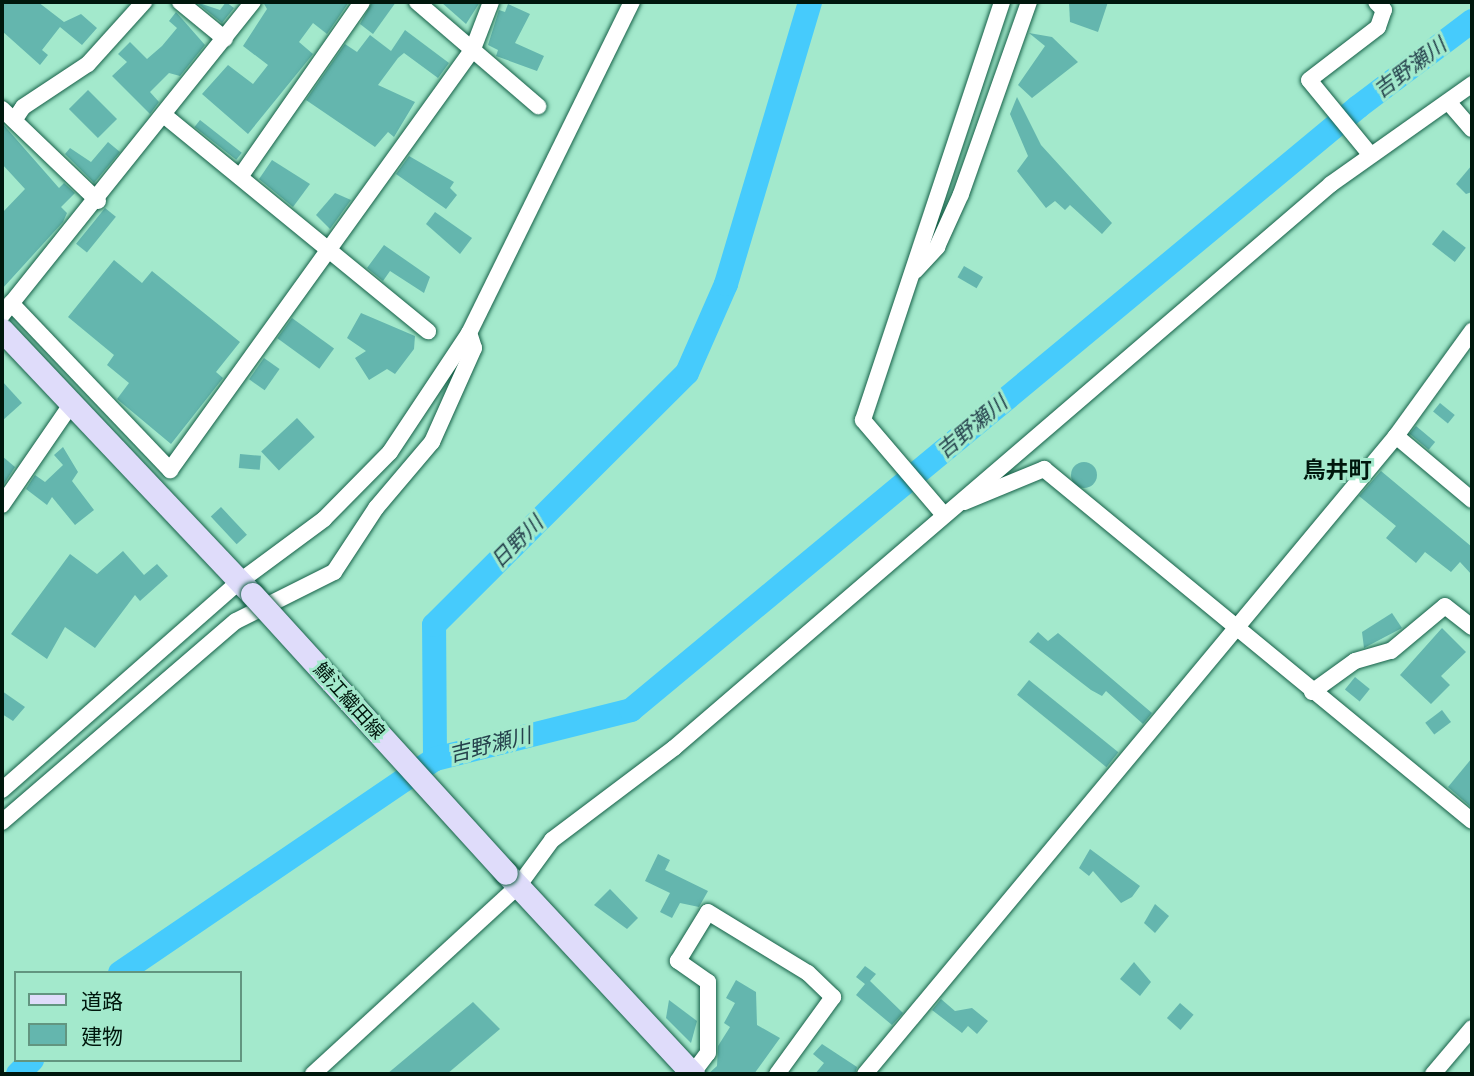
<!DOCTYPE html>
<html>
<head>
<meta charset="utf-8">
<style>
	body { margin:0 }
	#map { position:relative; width:1474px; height:1076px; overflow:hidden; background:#a3e9cc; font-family:Cabin,"Noto Sans JP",sans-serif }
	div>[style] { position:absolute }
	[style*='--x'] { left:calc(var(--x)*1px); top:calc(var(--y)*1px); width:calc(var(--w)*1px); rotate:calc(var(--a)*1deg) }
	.river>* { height:24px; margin:-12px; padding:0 12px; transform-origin:12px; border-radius:12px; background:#46cbfc }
	.building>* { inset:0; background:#64b6ae; transform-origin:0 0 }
	.round { border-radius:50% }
	.roads { filter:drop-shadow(0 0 2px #166048) drop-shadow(0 0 2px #166048) }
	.minor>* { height:16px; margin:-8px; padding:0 8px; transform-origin:8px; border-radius:8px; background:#fff }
	.secondary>* { height:23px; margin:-11.5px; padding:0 11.5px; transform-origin:11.5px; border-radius:11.5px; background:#dfdcfa }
	.bridges { filter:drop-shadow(0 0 2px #166048) drop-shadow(0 0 2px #166048) }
	.secondary-bridge>* { height:23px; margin:-11.5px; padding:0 11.5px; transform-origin:11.5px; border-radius:11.5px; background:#dfdcfa }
	span { translate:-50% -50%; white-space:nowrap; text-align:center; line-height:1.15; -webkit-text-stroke:6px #a3e9cc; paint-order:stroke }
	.street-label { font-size:19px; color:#00170d }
	.water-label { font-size:21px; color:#25414c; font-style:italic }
	.quarter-label { font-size:23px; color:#00170d; font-weight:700 }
	.frame { position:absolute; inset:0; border:4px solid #00170d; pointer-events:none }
	.legend { position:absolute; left:14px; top:971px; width:228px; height:91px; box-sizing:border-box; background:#a3e9cc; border:2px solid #629580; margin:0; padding:9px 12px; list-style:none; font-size:21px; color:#00170d }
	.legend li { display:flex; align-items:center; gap:14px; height:35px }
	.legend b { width:35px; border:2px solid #629580 }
</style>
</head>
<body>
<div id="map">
	<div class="river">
		<i style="--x:435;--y:759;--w:134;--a:-90.4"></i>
		<i style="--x:434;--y:625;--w:357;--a:-44.9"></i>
		<i style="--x:687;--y:373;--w:97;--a:-66.3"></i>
		<i style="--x:726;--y:284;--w:294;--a:-73.4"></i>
		<i style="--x:120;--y:973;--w:381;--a:-34.2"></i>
		<i style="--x:435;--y:759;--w:202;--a:-14"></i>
		<i style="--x:631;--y:710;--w:945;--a:-39.67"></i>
		<i style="--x:1358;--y:107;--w:143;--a:-37"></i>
		<i style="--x:18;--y:1074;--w:20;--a:-45"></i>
	</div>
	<div class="building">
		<i style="clip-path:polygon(2px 2px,38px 2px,64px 22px,81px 14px,97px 28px,82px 45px,60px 27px,42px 50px,48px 55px,40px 65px,2px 31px)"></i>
		<i style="clip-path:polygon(196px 2px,220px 10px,226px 2px,234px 8px,222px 23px)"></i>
		<i style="clip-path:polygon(263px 2px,349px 2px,327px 34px,313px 23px,299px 42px,313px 54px,248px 134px,202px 94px,228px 65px,253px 84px,268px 65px,243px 46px,267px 9px)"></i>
		<i style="clip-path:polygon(372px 2px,396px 2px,373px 34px,360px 24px)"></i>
		<i style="clip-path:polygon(441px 2px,480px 2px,466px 24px)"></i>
		<i style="clip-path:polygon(1069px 2px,1108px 2px,1098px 32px,1070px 22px)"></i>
		<i style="clip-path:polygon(508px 4px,530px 14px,515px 43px,544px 56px,537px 71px,496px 56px,498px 50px,488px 45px,499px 10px,505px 12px)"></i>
		<i style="clip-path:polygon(176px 12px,205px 45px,180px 76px,169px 73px,150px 92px,159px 102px,150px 114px,112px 76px,127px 62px,118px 54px,130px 42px,147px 59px,162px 46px,177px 28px,169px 21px)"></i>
		<i style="clip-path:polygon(405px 30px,449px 63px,438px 78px,404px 53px,398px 58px,378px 85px,415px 102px,394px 137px,388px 132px,375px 147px,306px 100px,345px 44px,357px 52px,370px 35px,391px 51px)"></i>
		<i style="clip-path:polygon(1029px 33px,1052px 37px,1078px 62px,1032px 98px,1018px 85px,1045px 46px)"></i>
		<i style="left:88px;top:90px;width:41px;height:27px;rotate:45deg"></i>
		<i style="clip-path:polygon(1017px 97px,1041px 145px,1112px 223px,1102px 234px,1070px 205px,1065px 210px,1055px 201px,1046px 208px,1017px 171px,1028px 156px,1010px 114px)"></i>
		<i style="left:200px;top:120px;width:53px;height:9px;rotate:38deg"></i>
		<i style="clip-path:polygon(2px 123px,59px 188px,64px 183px,75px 193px,61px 207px,67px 213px,63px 222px,2px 289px,2px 213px,25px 189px,2px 164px)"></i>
		<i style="clip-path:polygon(108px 142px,120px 152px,94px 183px,65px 154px,70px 148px,91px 162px)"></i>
		<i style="clip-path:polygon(409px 156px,454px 182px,450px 188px,457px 195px,446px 209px,396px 174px)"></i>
		<i style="clip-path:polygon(272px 160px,310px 184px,293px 207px,259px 179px)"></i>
		<i style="clip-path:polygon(1472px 165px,1472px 192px,1466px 194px,1456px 184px)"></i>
		<i style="clip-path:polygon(335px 193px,351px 200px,330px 229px,316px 215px)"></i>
		<i style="left:105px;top:208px;width:14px;height:46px;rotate:39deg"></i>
		<i style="clip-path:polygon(435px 212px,472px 238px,460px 254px,426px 224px)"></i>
		<i style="left:1443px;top:230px;width:29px;height:18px;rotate:38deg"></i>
		<i style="clip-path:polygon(384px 245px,430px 277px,424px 293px,390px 271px,383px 281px,367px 268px)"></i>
		<i style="clip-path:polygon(114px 260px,142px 283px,152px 271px,240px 342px,216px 372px,223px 378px,171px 444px,117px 399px,129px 383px,107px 365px,114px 355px,68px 317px)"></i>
		<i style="left:964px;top:266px;width:22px;height:13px;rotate:30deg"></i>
		<i style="clip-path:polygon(361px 313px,415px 336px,414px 349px,395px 374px,387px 369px,369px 380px,355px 358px,366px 351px,347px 338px)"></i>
		<i style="left:292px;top:318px;width:52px;height:25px;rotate:36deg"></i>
		<i style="left:264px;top:358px;width:19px;height:26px;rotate:35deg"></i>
		<i style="clip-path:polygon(2px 381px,22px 403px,2px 421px)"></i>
		<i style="left:1440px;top:403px;width:19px;height:11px;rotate:39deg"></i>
		<i style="left:297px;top:418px;width:26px;height:49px;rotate:47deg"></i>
		<i style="left:1416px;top:426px;width:25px;height:10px;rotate:40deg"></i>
		<i style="clip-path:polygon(63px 447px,78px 472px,72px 481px,94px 510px,75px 525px,52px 497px,47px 505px,26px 489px,35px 475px,45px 482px,63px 465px,54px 455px)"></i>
		<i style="left:240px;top:454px;width:21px;height:14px;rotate:5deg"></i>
		<i style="clip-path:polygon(2px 456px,15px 467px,2px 487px)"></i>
		<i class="round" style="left:1071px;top:462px;width:26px;height:26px"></i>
		<i style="clip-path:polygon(1381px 471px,1472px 547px,1472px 575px,1460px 562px,1451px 572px,1425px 552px,1416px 563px,1386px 538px,1396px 526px,1359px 496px)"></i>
		<i style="left:221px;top:507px;width:38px;height:14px;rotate:47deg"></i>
		<i style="clip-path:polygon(123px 551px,144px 575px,157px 564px,168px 576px,140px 601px,135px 595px,95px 648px,65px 627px,47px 659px,11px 634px,70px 554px,97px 574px)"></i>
		<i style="clip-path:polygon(1392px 613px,1402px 628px,1364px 648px,1362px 632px)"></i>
		<i style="clip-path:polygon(1442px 628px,1466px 652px,1441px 676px,1450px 685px,1431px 704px,1400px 675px)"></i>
		<i style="clip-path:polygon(1038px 632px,1048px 641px,1058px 633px,1152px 713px,1143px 724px,1106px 691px,1102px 696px,1091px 690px,1029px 642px)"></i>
		<i style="left:1355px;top:677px;width:19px;height:16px;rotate:39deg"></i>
		<i style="left:1029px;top:680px;width:115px;height:19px;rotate:39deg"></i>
		<i style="clip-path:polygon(2px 691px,25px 707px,13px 721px,2px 714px)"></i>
		<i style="left:1442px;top:710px;width:15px;height:21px;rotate:53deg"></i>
		<i style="clip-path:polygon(1472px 758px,1472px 808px,1448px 787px)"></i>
		<i style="clip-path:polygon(1090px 849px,1140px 886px,1132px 897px,1121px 903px,1093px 871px,1089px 876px,1079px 868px)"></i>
		<i style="clip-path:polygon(658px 854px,670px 860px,665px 870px,708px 891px,699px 907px,680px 903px,672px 918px,660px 912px,670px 893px,645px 881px)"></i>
		<i style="clip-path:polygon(610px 889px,638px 918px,627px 929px,594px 905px)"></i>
		<i style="clip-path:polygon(1155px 904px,1169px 916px,1155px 933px,1144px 923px)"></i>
		<i style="clip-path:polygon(1134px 962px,1151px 982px,1140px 996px,1120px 979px)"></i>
		<i style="clip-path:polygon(865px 966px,876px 974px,870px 981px,903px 1013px,892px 1025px,856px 995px,865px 984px,856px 977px)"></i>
		<i style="clip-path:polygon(736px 980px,756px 992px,757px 1025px,780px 1038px,754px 1074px,708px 1074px,717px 1066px,718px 1046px,730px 1027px,724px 1023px,735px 1003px,726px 998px)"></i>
		<i style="clip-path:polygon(941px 999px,955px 1011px,972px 1008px,988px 1021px,977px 1034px,968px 1026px,962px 1033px,932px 1010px)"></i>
		<i style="clip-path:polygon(669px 1000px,697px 1021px,691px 1043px,666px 1018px)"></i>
		<i style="clip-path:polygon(473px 1002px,500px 1029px,447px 1074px,387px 1074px)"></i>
		<i style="left:1180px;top:1003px;width:18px;height:20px;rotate:41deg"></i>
		<i style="clip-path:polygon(822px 1044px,857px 1067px,855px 1074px,815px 1074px,824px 1063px,813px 1054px)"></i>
	</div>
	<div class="roads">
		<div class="minor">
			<i style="--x:180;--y:2;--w:58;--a:39.4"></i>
			<i style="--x:417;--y:2;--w:160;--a:40.7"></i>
			<i style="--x:1450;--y:104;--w:33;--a:49"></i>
			<i style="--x:2;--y:109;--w:133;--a:43.8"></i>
			<i style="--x:165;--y:116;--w:340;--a:39.3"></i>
			<i style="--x:15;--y:119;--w:14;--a:-56"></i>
			<i style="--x:23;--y:107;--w:78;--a:-33.5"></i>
			<i style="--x:88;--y:64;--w:84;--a:-47.9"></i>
			<i style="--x:1369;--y:153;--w:94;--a:-129.4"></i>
			<i style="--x:1309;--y:80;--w:87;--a:-37.5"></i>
			<i style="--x:1378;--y:27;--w:18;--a:-71"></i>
			<i style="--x:1384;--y:10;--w:11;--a:-135"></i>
			<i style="--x:240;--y:177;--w:213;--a:-55.1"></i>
			<i style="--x:915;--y:271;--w:33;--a:-47"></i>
			<i style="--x:937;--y:247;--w:58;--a:-65.6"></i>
			<i style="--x:961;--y:194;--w:204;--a:-70.5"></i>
			<i style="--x:11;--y:303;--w:231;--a:46.4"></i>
			<i style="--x:170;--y:470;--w:519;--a:-54.26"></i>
			<i style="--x:473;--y:49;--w:50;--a:-69"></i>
			<i style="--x:2;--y:315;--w:401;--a:-51.3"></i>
			<i style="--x:1396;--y:436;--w:99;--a:40.1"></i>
			<i style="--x:964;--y:502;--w:87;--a:-22.4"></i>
			<i style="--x:1044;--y:469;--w:554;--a:39.43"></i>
			<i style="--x:2;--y:505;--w:124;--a:-55.5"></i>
			<i style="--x:944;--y:515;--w:125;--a:-130.5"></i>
			<i style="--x:863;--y:420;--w:441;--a:-71.6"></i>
			<i style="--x:1312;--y:692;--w:53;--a:-35.8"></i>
			<i style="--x:1355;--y:661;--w:37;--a:-16"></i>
			<i style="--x:1391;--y:651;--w:70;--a:-39.8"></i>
			<i style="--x:1445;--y:606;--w:34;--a:38"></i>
			<i style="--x:2;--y:790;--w:315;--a:-41.3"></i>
			<i style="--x:239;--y:582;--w:106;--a:-36.5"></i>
			<i style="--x:324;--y:519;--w:94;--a:-45.4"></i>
			<i style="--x:390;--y:452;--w:143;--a:-56.4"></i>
			<i style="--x:469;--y:333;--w:369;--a:-63.8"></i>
			<i style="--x:2;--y:822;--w:308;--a:-40.7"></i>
			<i style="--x:236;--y:621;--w:110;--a:-26.6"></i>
			<i style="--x:334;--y:572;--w:77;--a:-56.7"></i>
			<i style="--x:376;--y:508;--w:87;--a:-49.7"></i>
			<i style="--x:432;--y:442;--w:103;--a:-65.9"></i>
			<i style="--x:474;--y:348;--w:16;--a:-108"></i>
			<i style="--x:313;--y:1074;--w:280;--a:-42.5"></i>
			<i style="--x:519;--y:885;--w:56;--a:-53.7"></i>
			<i style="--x:552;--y:840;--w:153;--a:-37"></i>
			<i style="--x:674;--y:748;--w:866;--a:-40.64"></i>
			<i style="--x:1331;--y:184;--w:173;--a:-35.3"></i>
			<i style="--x:692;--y:1074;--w:26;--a:-53"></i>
			<i style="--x:708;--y:1053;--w:71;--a:-90"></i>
			<i style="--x:708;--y:982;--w:37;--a:-145"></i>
			<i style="--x:678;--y:961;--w:57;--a:-58.5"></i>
			<i style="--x:708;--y:912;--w:117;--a:31.4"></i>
			<i style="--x:808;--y:973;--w:35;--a:44"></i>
			<i style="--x:833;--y:997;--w:95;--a:126"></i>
			<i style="--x:865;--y:1074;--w:830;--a:-50.23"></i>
			<i style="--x:1396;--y:436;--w:130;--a:-54.1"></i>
			<i style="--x:1433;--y:1074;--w:60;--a:-49.7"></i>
		</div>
		<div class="secondary">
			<i style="--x:2;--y:330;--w:364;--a:46.6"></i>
			<i style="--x:506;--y:873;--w:275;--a:47.1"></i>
		</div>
	</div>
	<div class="bridges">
		<div class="secondary-bridge">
			<i style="--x:252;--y:594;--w:377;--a:47.7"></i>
		</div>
	</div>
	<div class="street-label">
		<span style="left:349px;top:701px;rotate:48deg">鯖江織田線</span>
	</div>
	<div class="water-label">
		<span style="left:1410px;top:68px;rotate:-37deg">吉野瀬川</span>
		<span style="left:972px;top:427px;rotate:-40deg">吉野瀬川</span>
		<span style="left:517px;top:542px;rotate:-45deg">日野川</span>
		<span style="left:490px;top:745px;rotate:-14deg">吉野瀬川</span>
	</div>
	<div class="quarter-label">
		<span style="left:1337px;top:470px">鳥井町</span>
	</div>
	<div class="frame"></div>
	<ul class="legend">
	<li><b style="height:9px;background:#dfdcfa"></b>道路</li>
	<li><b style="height:19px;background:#64b6ae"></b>建物</li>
	</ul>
</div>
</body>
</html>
